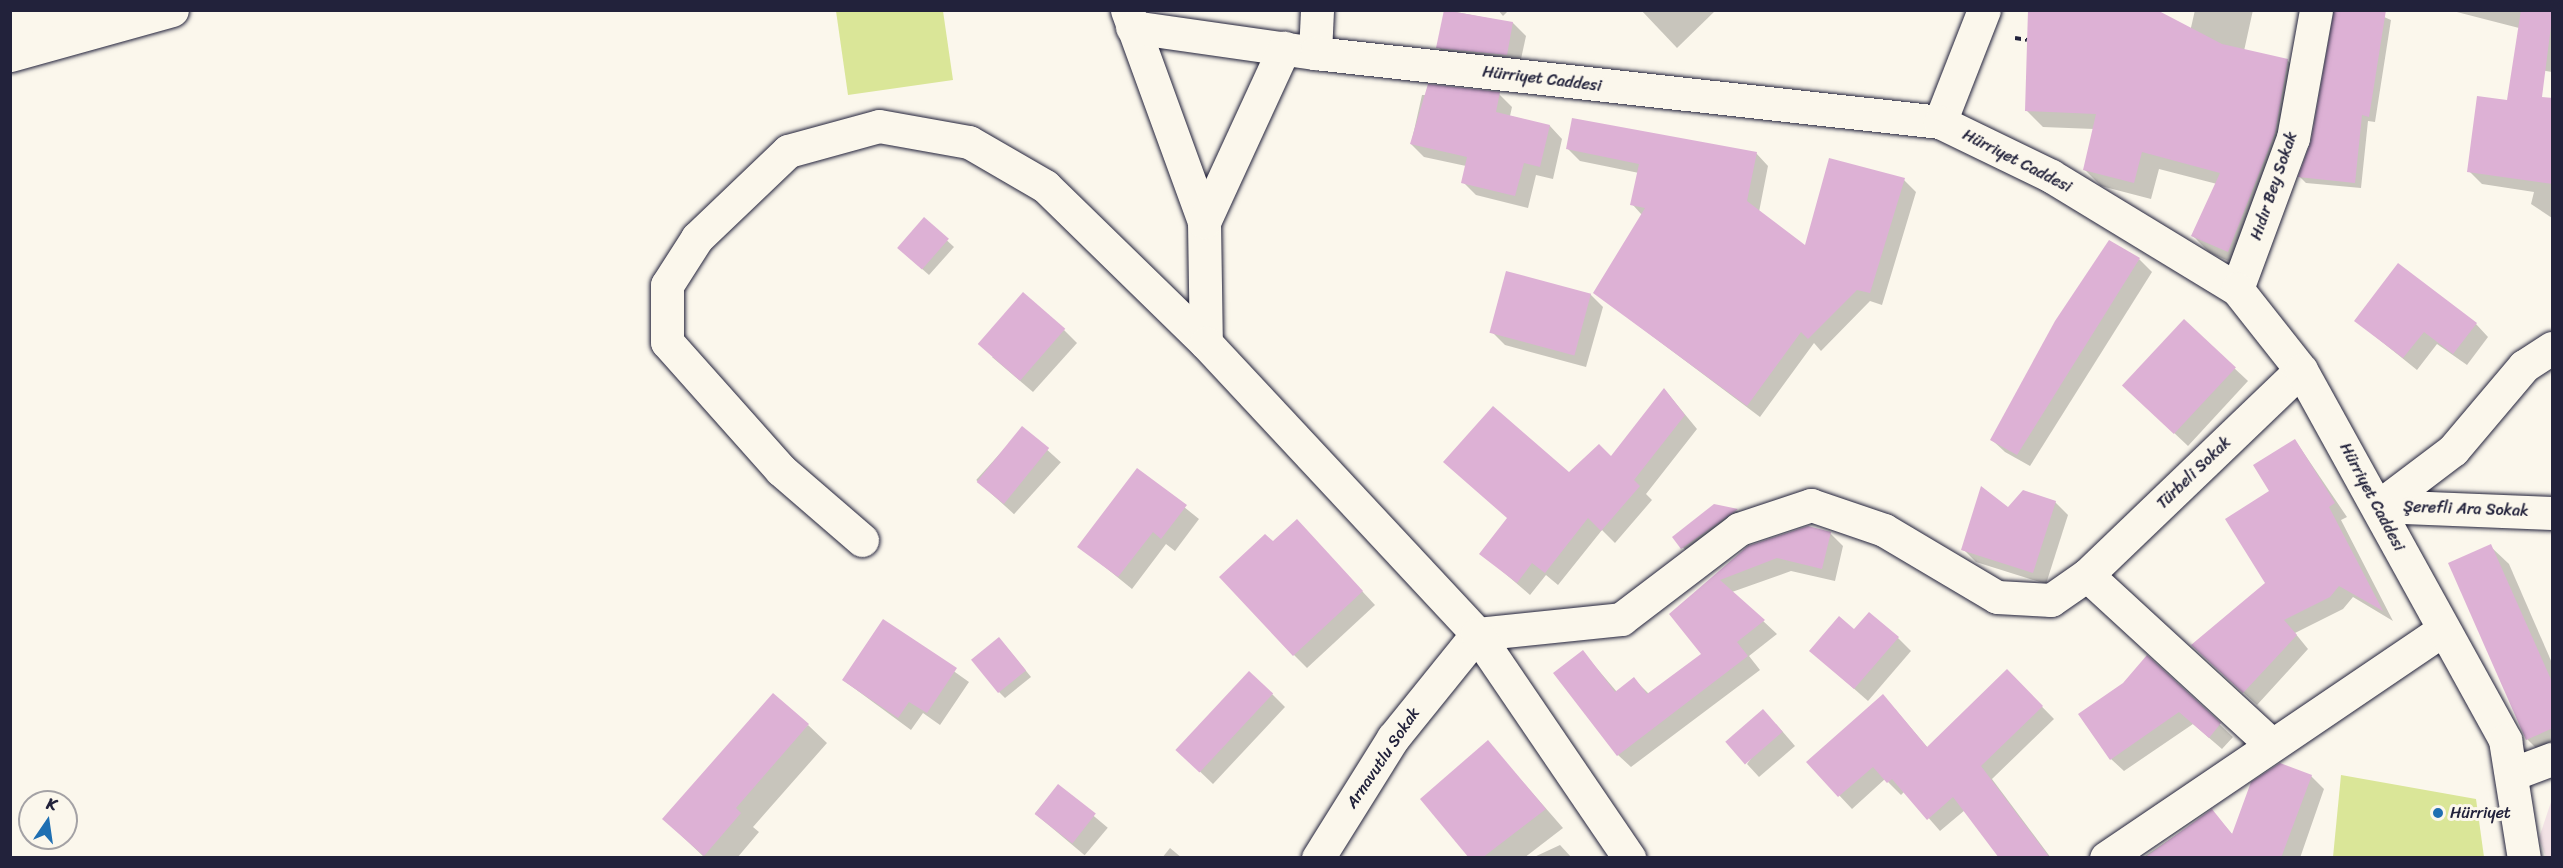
<!DOCTYPE html>
<html>
<head>
<meta charset="utf-8">
<style>
	body { margin:0 }
	#map { position:relative; width:2563px; height:868px; overflow:hidden; background:#fbf7ec; font-family:Sriracha,sans-serif }
	div>[style] { position:absolute }
	[style*='--x'] { left:calc(var(--x)*1px); top:calc(var(--y)*1px); width:calc(var(--w)*1px); rotate:calc(var(--a)*1deg) }
	.built>* { inset:0; background:#f2e2e5 }
	.green>* { inset:0; background:#dae698 }
	.shadow>* { inset:0; background:#0003; transform-origin:0 0 }
	.building>* { inset:0; background:#ddb1d5; transform-origin:0 0 }
	.path>* { height:4px; margin-top:-2px; transform-origin:0; background:repeating-linear-gradient(90deg,#22223b 0 6px,transparent 0 10.5px) }
	.roads { filter:drop-shadow(0 0 2px #22223b) drop-shadow(0 0 2px #22223b) }
	.street>* { height:33px; margin:-16.5px; padding:0 16.5px; transform-origin:16.5px; border-radius:16.5px; background:#fbf7ec }
	.secondary>* { height:33px; margin:-16.5px; padding:0 16.5px; transform-origin:16.5px; border-radius:16.5px; background:#fbf7ec }
	.highway>* { height:33px; margin:-16.5px; padding:0 16.5px; transform-origin:16.5px; border-radius:16.5px; background:#fbf7ec }
	.dots>* { width:16px; height:16px; translate:-50% -50%; box-sizing:border-box; border:3px solid #fbf7ec; border-radius:50% }
	span { translate:-50% -50%; white-space:nowrap; text-align:center; line-height:1.15; -webkit-text-stroke:6px #fbf7ec; paint-order:stroke }
	.street-label { font-size:16px; color:#22223b }
	.poi-label { font-size:16px; color:#22223b }
	.left { translate:0 -50%; text-align:left }
	.frame { position:absolute; inset:0; border:12px solid #22223b; pointer-events:none }
	.north { position:absolute; left:18px; top:790px; width:60px; height:60px; box-sizing:border-box; background:#fbf7ec; border:2px solid #a4a2a5; border-radius:50%; rotate:13deg; font-size:16px; font-weight:700; line-height:24px; text-align:center; color:#22223b }
	.north::after { content:''; display:block; margin:auto; width:21px; height:27px; background:#1f6fb2; clip-path:polygon(50% 0,100% 100%,50% 72%,0 100%) }
</style>
</head>
<body>
<div id="map">
	<div class="built">
		<i style="clip-path:polygon(2552px 799px,2552px 857px,2546px 857px,2539px 838px)"></i>
	</div>
	<div class="green">
		<i style="clip-path:polygon(836px 11px,943px 11px,953px 80px,848px 95px)"></i>
		<i style="clip-path:polygon(2341px 775px,2476px 799px,2484px 857px,2333px 857px)"></i>
	</div>
	<div class="shadow">
		<i style="clip-path:polygon(1446px 10px,1513px 23px,1526px 36px,1519px 68px,1451px 60px,1438px 47px)"></i>
		<i style="clip-path:polygon(1498px 10px,1509px 10px,1503px 16px)"></i>
		<i style="clip-path:polygon(1641px 10px,1716px 10px,1677px 48px)"></i>
		<i style="clip-path:polygon(2195px 10px,2253px 10px,2244px 51px,2287px 60px,2305px 78px,2245px 268px,2210px 253px,2193px 236px,2217px 184px,2159px 169px,2151px 199px,2101px 186px,2084px 169px,2094px 129px,2043px 127px,2026px 110px,2187px 45px)"></i>
		<i style="clip-path:polygon(2334px 10px,2368px 10px,2391px 20px,2375px 122px,2368px 121px,2361px 188px,2306px 183px,2300px 177px,2313px 142px)"></i>
		<i style="clip-path:polygon(2449px 10px,2552px 10px,2552px 72px,2528px 68px,2519px 28px)"></i>
		<i style="clip-path:polygon(1499px 94px,1512px 107px,1510px 116px,1550px 126px,1562px 139px,1553px 179px,1536px 175px,1528px 208px,1476px 195px,1463px 182px,1466px 166px,1424px 157px,1411px 144px,1422px 95px)"></i>
		<i style="clip-path:polygon(2552px 145px,2552px 218px,2531px 204px,2534px 192px,2482px 184px,2469px 171px)"></i>
		<i style="clip-path:polygon(1568px 149px,1756px 153px,1768px 166px,1759px 212px,1806px 247px,1904px 180px,1916px 192px,1882px 305px,1870px 301px,1821px 351px,1814px 343px,1760px 417px,1595px 293px,1642px 215px,1632px 204px,1639px 173px,1580px 161px)"></i>
		<i style="clip-path:polygon(924px 219px,954px 247px,929px 275px,905px 254px)"></i>
		<i style="clip-path:polygon(2139px 259px,2152px 272px,2030px 466px,2005px 452px,1992px 440px)"></i>
		<i style="clip-path:polygon(1590px 294px,1603px 307px,1586px 367px,1505px 345px,1492px 332px)"></i>
		<i style="clip-path:polygon(2184px 321px,2248px 381px,2188px 446px,2137px 398px)"></i>
		<i style="clip-path:polygon(2356px 321px,2476px 324px,2488px 337px,2467px 365px,2437px 344px,2417px 370px)"></i>
		<i style="clip-path:polygon(1064px 330px,1077px 343px,1033px 392px,992px 357px)"></i>
		<i style="clip-path:polygon(1665px 390px,1697px 429px,1646px 494px,1652px 500px,1615px 543px,1602px 530px,1558px 585px,1546px 575px,1530px 595px,1481px 553px,1569px 474px,1611px 458px)"></i>
		<i style="left:1023px;top:428px;width:51px;height:70px;rotate:42deg"></i>
		<i style="clip-path:polygon(2295px 440px,2347px 517px,2341px 520px,2393px 621px,2353px 597px,2343px 609px,2295px 633px,2308px 649px,2257px 705px,2206px 658px,2267px 583px,2272px 491px)"></i>
		<i style="clip-path:polygon(1138px 470px,1199px 519px,1175px 551px,1166px 544px,1132px 589px,1079px 546px)"></i>
		<i style="clip-path:polygon(2055px 502px,2068px 515px,2046px 584px,1976px 562px,1963px 549px,2008px 509px)"></i>
		<i style="clip-path:polygon(1714px 506px,1738px 511px,1750px 523px,1695px 561px,1674px 537px)"></i>
		<i style="clip-path:polygon(1830px 533px,1843px 546px,1835px 581px,1791px 571px,1732px 592px,1777px 634px,1749px 656px,1760px 670px,1631px 767px,1618px 755px,1583px 652px,1617px 692px,1634px 679px,1649px 694px,1703px 654px,1671px 615px,1749px 547px)"></i>
		<i style="clip-path:polygon(1309px 534px,1375px 605px,1307px 668px,1294px 655px,1273px 543px)"></i>
		<i style="clip-path:polygon(2490px 546px,2509px 564px,2552px 663px,2552px 754px,2545px 757px,2527px 739px)"></i>
		<i style="clip-path:polygon(883px 621px,969px 682px,940px 725px,923px 713px,911px 730px,843px 680px)"></i>
		<i style="clip-path:polygon(1855px 631px,1898px 638px,1911px 651px,1868px 701px,1811px 651px)"></i>
		<i style="clip-path:polygon(1005px 645px,1031px 677px,1005px 698px,999px 692px)"></i>
		<i style="clip-path:polygon(2147px 657px,2233px 737px,2222px 749px,2193px 724px,2124px 771px,2111px 759px,2124px 684px)"></i>
		<i style="clip-path:polygon(2007px 671px,2054px 719px,1992px 779px,2051px 858px,2001px 858px,1965px 810px,1940px 831px,1905px 791px,1901px 795px,1885px 779px,1852px 809px,1808px 762px,1895px 709px,1928px 748px)"></i>
		<i style="clip-path:polygon(1272px 694px,1285px 707px,1213px 784px,1191px 763px)"></i>
		<i style="clip-path:polygon(1776px 724px,1795px 746px,1759px 777px,1747px 764px)"></i>
		<i style="clip-path:polygon(808px 725px,827px 743px,753px 827px,759px 832px,737px 858px,705px 858px,664px 819px)"></i>
		<i style="clip-path:polygon(1488px 742px,1563px 828px,1524px 858px,1471px 858px)"></i>
		<i style="clip-path:polygon(2311px 776px,2324px 789px,2300px 858px,2142px 858px,2212px 811px,2233px 835px)"></i>
		<i style="left:1058px;top:786px;width:65px;height:36px;rotate:40deg"></i>
		<i style="clip-path:polygon(1560px 845px,1572px 858px,1532px 858px)"></i>
		<i style="clip-path:polygon(1170px 848px,1182px 858px,1162px 858px)"></i>
	</div>
	<div class="building">
		<i style="clip-path:polygon(1444px 10px,1513px 22px,1507px 55px,1436px 48px)"></i>
		<i style="clip-path:polygon(2028px 10px,2157px 10px,2222px 44px,2288px 59px,2275px 133px,2228px 252px,2191px 236px,2220px 173px,2142px 152px,2134px 183px,2083px 170px,2096px 114px,2025px 111px)"></i>
		<i style="clip-path:polygon(2334px 10px,2386px 10px,2369px 117px,2362px 115px,2355px 183px,2298px 177px,2311px 141px)"></i>
		<i style="clip-path:polygon(2521px 10px,2553px 10px,2542px 97px,2553px 98px,2553px 184px,2467px 172px,2477px 96px,2507px 100px)"></i>
		<i style="clip-path:polygon(1428px 84px,1500px 92px,1496px 112px,1550px 125px,1540px 167px,1524px 163px,1515px 196px,1461px 183px,1467px 157px,1410px 144px)"></i>
		<i style="clip-path:polygon(1572px 118px,1757px 152px,1747px 201px,1805px 245px,1829px 158px,1905px 178px,1870px 293px,1857px 290px,1808px 339px,1801px 332px,1747px 406px,1593px 293px,1645px 208px,1630px 205px,1639px 164px,1566px 149px)"></i>
		<i style="left:924px;top:217px;width:33px;height:41px;rotate:41deg"></i>
		<i style="clip-path:polygon(2109px 240px,2140px 258px,2017px 455px,1990px 440px,2055px 321px)"></i>
		<i style="clip-path:polygon(2398px 263px,2477px 323px,2453px 354px,2424px 332px,2403px 358px,2354px 321px)"></i>
		<i style="left:1506px;top:271px;width:88px;height:64px;rotate:15deg"></i>
		<i style="left:1023px;top:292px;width:56px;height:69px;rotate:41deg"></i>
		<i style="left:2184px;top:319px;width:71px;height:91px;rotate:43deg"></i>
		<i style="clip-path:polygon(1664px 388px,1685px 415px,1634px 480px,1640px 486px,1601px 531px,1588px 518px,1545px 573px,1532px 563px,1517px 583px,1479px 554px,1507px 518px,1443px 462px,1493px 406px,1569px 472px,1599px 444px,1611px 456px)"></i>
		<i style="left:1022px;top:426px;width:35px;height:72px;rotate:39deg"></i>
		<i style="clip-path:polygon(2295px 439px,2335px 503px,2329px 507px,2383px 611px,2339px 586px,2330px 597px,2284px 620px,2297px 635px,2243px 693px,2191px 645px,2265px 583px,2225px 519px,2269px 491px,2253px 465px)"></i>
		<i style="clip-path:polygon(1137px 468px,1187px 505px,1161px 539px,1153px 532px,1118px 577px,1077px 547px)"></i>
		<i style="clip-path:polygon(1981px 486px,2008px 507px,2023px 490px,2056px 501px,2033px 573px,1961px 550px)"></i>
		<i style="clip-path:polygon(1714px 504px,1738px 509px,1681px 549px,1672px 537px)"></i>
		<i style="clip-path:polygon(1297px 519px,1363px 591px,1293px 656px,1219px 577px,1265px 534px,1273px 541px)"></i>
		<i style="clip-path:polygon(1808px 526px,1831px 532px,1822px 569px,1777px 558px,1720px 580px,1765px 620px,1737px 642px,1748px 656px,1617px 756px,1553px 673px,1583px 650px,1615px 692px,1634px 677px,1647px 694px,1701px 654px,1669px 614px,1748px 546px)"></i>
		<i style="clip-path:polygon(2491px 544px,2553px 684px,2553px 728px,2526px 740px,2448px 563px)"></i>
		<i style="clip-path:polygon(1869px 612px,1899px 637px,1854px 689px,1809px 651px,1839px 616px,1854px 629px)"></i>
		<i style="clip-path:polygon(883px 619px,957px 668px,927px 713px,909px 702px,898px 718px,842px 680px)"></i>
		<i style="left:999px;top:637px;width:43px;height:36px;rotate:51deg"></i>
		<i style="clip-path:polygon(2147px 655px,2221px 723px,2209px 738px,2179px 712px,2110px 760px,2078px 714px,2123px 683px)"></i>
		<i style="clip-path:polygon(2007px 669px,2043px 706px,1981px 766px,2050px 858px,1999px 858px,1953px 797px,1927px 820px,1892px 779px,1887px 783px,1873px 767px,1838px 797px,1806px 762px,1883px 694px,1927px 747px)"></i>
		<i style="left:1249px;top:671px;width:33px;height:108px;rotate:43deg"></i>
		<i style="clip-path:polygon(773px 693px,809px 724px,736px 808px,741px 813px,704px 856px,662px 819px)"></i>
		<i style="left:1763px;top:709px;width:30px;height:50px;rotate:49deg"></i>
		<i style="clip-path:polygon(1488px 740px,1546px 809px,1482px 858px,1469px 858px,1420px 799px)"></i>
		<i style="clip-path:polygon(2280px 763px,2312px 775px,2281px 858px,2144px 858px,2212px 809px,2232px 834px,2251px 782px)"></i>
		<i style="left:1058px;top:784px;width:48px;height:38px;rotate:38deg"></i>
	</div>
	<div class="path">
		<i style="--x:2015;--y:38;--w:12;--a:9"></i>
	</div>
	<div class="roads">
		<div class="street">
			<i style="--x:1315;--y:53;--w:43;--a:-87.3"></i>
			<i style="--x:1940;--y:122;--w:120;--a:-68.6"></i>
			<i style="--x:2237;--y:289;--w:161;--a:-69.7"></i>
			<i style="--x:2293;--y:138;--w:130;--a:-79.8"></i>
			<i style="--x:2379;--y:506;--w:93;--a:-37.1"></i>
			<i style="--x:2453;--y:450;--w:110;--a:-49.8"></i>
			<i style="--x:2524;--y:366;--w:33;--a:-33"></i>
			<i style="--x:2379;--y:506;--w:173;--a:2.3"></i>
			<i style="--x:862;--y:540;--w:107;--a:-139.2"></i>
			<i style="--x:781;--y:470;--w:171;--a:-131.7"></i>
			<i style="--x:667;--y:342;--w:57;--a:-90"></i>
			<i style="--x:667;--y:285;--w:56;--a:-57.4"></i>
			<i style="--x:697;--y:238;--w:126;--a:-43.7"></i>
			<i style="--x:788;--y:151;--w:94;--a:-15.4"></i>
			<i style="--x:879;--y:126;--w:91;--a:10.1"></i>
			<i style="--x:969;--y:142;--w:88;--a:30.1"></i>
			<i style="--x:1045;--y:186;--w:225;--a:44.3"></i>
			<i style="--x:2087;--y:575;--w:296;--a:-43.8"></i>
			<i style="--x:2512;--y:774;--w:43;--a:-20.6"></i>
			<i style="--x:1318;--y:858;--w:142;--a:-58"></i>
			<i style="--x:1393;--y:738;--w:134;--a:-51.1"></i>
			<i style="--x:1477;--y:634;--w:145;--a:-5.9"></i>
			<i style="--x:1621;--y:619;--w:148;--a:-37.3"></i>
			<i style="--x:1739;--y:529;--w:76;--a:-18.4"></i>
			<i style="--x:1811;--y:505;--w:77;--a:18.9"></i>
			<i style="--x:1884;--y:530;--w:131;--a:30.7"></i>
			<i style="--x:1997;--y:597;--w:54;--a:3.2"></i>
			<i style="--x:2051;--y:600;--w:44;--a:-34.8"></i>
			<i style="--x:2087;--y:575;--w:250;--a:42.6"></i>
			<i style="--x:2106;--y:858;--w:405;--a:-34.1"></i>
		</div>
		<div class="secondary">
			<i style="--x:1127;--y:10;--w:226;--a:70"></i>
			<i style="--x:1204;--y:222;--w:121;--a:89.1"></i>
			<i style="--x:1206;--y:343;--w:398;--a:47"></i>
			<i style="--x:1477;--y:634;--w:271;--a:55.8"></i>
			<i style="--x:1132;--y:27;--w:185;--a:8.1"></i>
			<i style="--x:1315;--y:53;--w:629;--a:6.3"></i>
			<i style="--x:1940;--y:122;--w:123;--a:25.9"></i>
			<i style="--x:2051;--y:176;--w:218;--a:31.3"></i>
			<i style="--x:2237;--y:289;--w:103;--a:51.7"></i>
			<i style="--x:2301;--y:370;--w:423;--a:61.1"></i>
			<i style="--x:2505;--y:740;--w:120;--a:80.9"></i>
			<i style="--x:1204;--y:222;--w:192;--a:-65.3"></i>
		</div>
		<div class="highway">
			<i style="--x:10;--y:25;--w:91;--a:-8.2"></i>
			<i style="--x:10;--y:55;--w:168;--a:-15.5"></i>
		</div>
	</div>
	<div class="dots">
		<i style="left:2438px;top:813px;background:#1f6fb2"></i>
	</div>
	<div class="street-label">
		<span style="left:1542px;top:79px;rotate:7deg">Hürriyet Caddesi</span>
		<span style="left:2017px;top:161px;rotate:27deg">Hürriyet Caddesi</span>
		<span style="left:2274px;top:186px;rotate:-71deg">Hıdır Bey Sokak</span>
		<span style="left:2194px;top:473px;rotate:-44deg">Türbeli Sokak</span>
		<span style="left:2372px;top:497px;rotate:62deg">Hürriyet Caddesi</span>
		<span style="left:2466px;top:509px;rotate:2deg">Şerefli Ara Sokak</span>
		<span style="left:1383px;top:758px;rotate:-56deg">Arnavutlu Sokak</span>
	</div>
	<div class="poi-label">
		<span class="left" style="left:2450px;top:813px">Hürriyet</span>
	</div>
	<div class="frame"></div>
	<div class="north">K</div>
</div>
</body>
</html>
